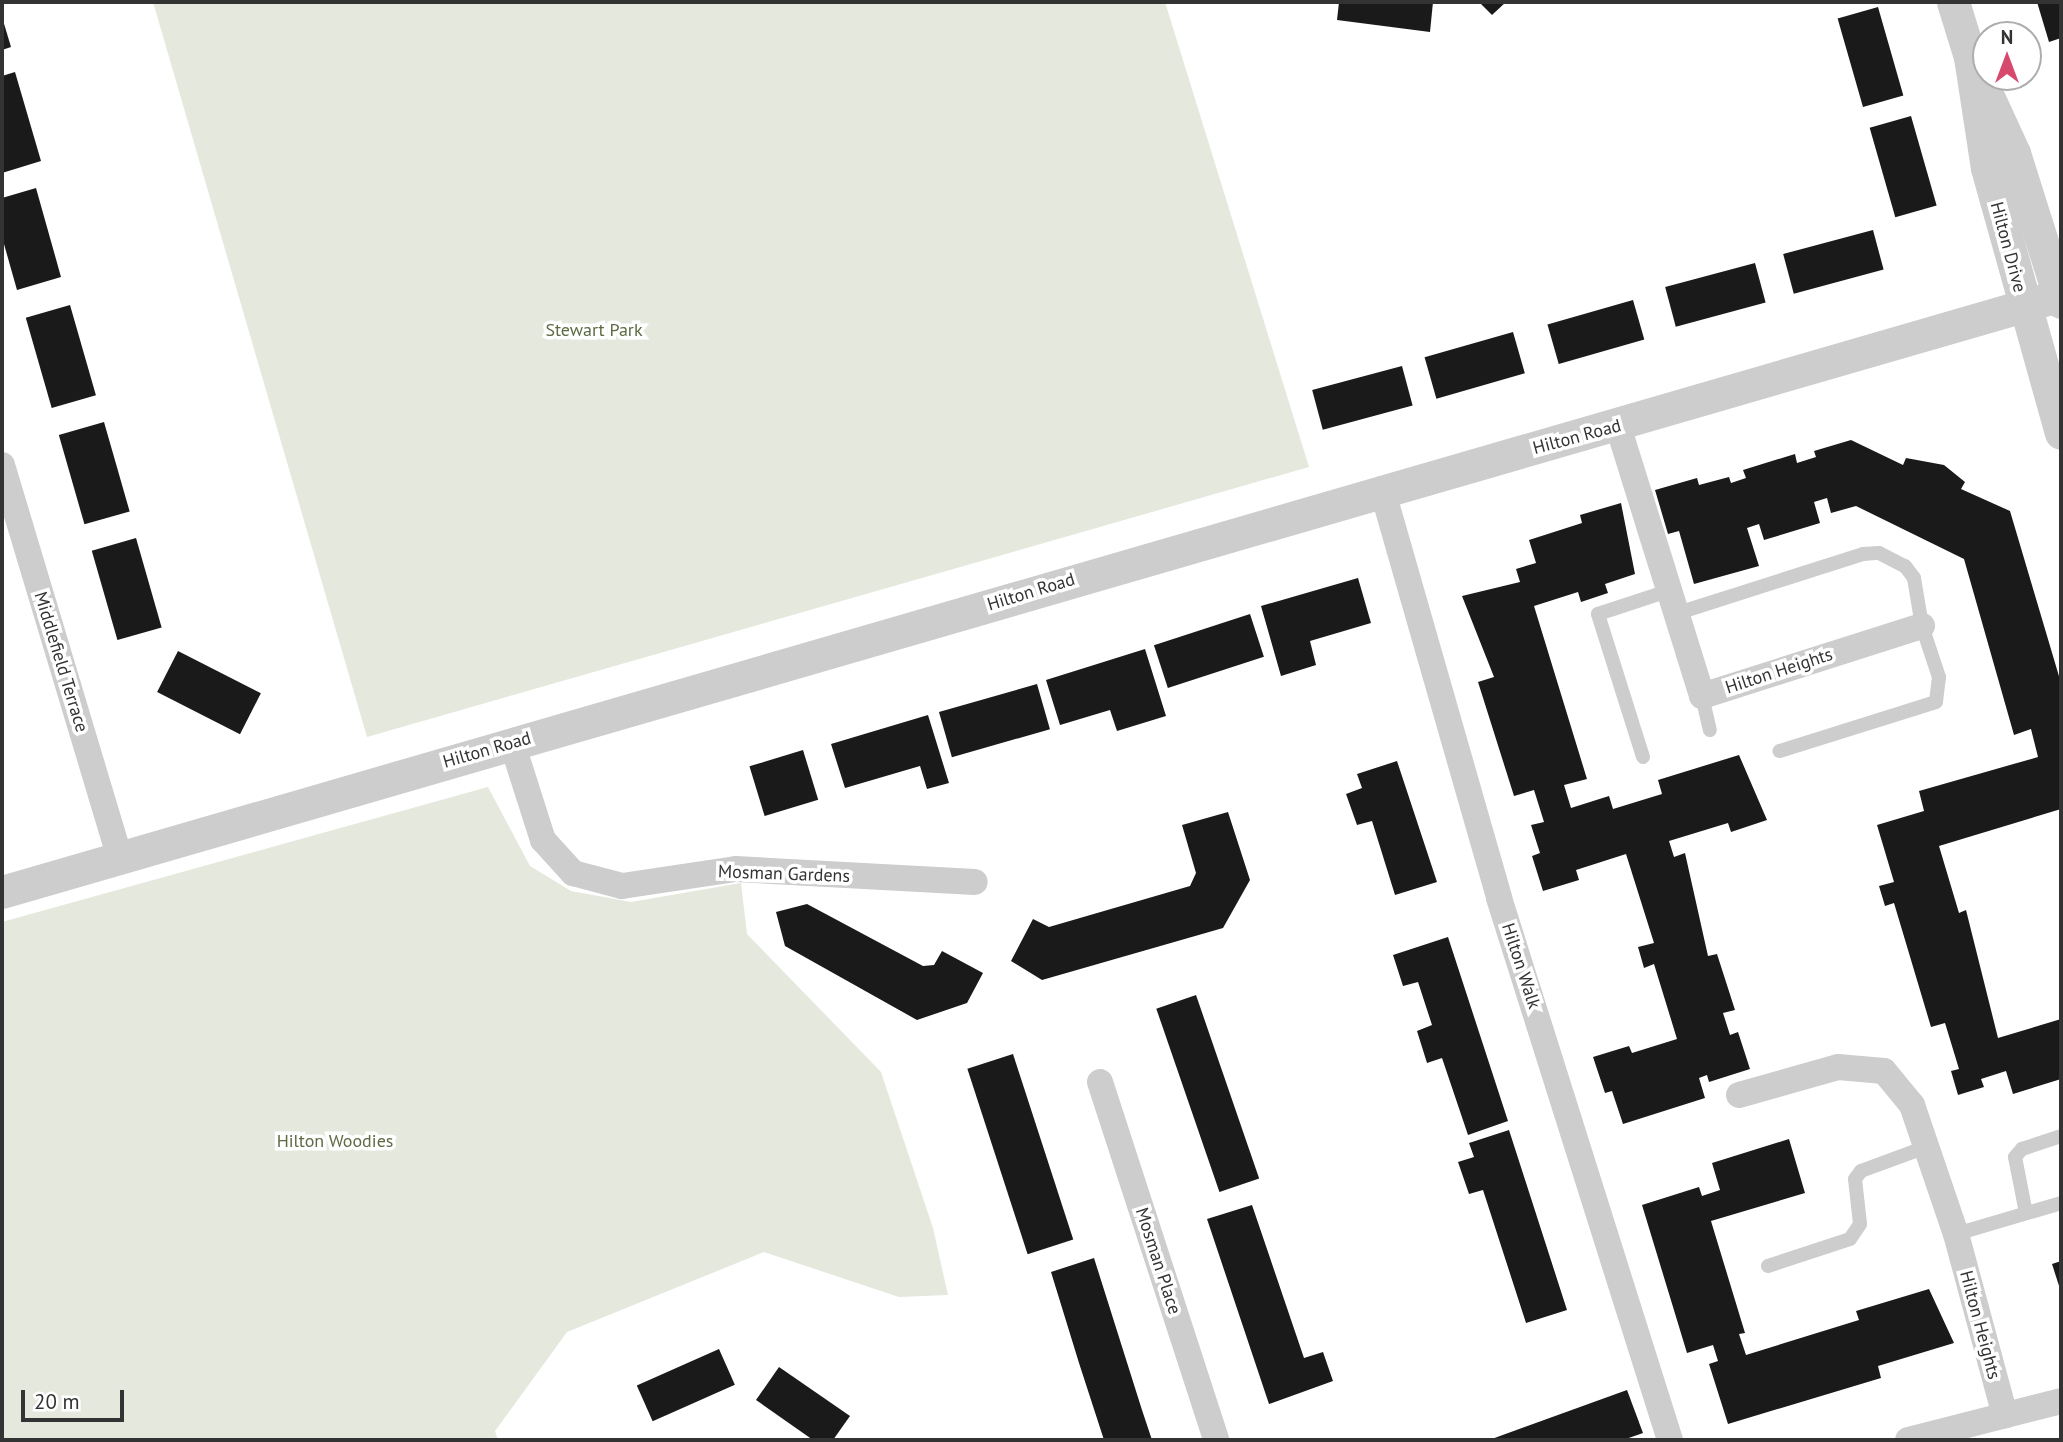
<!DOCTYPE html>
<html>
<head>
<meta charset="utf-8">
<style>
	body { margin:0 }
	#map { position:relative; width:2063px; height:1442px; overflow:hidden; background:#fff; font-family:"PT Sans",sans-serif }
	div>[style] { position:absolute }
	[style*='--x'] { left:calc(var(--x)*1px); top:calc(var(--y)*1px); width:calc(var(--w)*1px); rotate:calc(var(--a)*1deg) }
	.green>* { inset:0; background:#e4e8dd }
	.building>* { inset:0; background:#1a1a1a; transform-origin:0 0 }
	.service>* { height:14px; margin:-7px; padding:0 7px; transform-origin:7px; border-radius:7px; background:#cdcdcd }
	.minor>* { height:26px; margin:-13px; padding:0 13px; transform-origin:13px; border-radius:13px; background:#cdcdcd }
	.tertiary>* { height:33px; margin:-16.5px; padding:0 16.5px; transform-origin:16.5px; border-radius:16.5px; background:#cdcdcd }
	span { translate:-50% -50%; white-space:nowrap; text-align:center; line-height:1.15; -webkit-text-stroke:7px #fff; paint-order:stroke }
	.street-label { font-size:18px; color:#333 }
	.park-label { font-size:18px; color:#5d6b43 }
	.frame { position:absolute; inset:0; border:4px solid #333; pointer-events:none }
	.north { position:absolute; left:1972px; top:21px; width:70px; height:70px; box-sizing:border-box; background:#fff; border:2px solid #adadad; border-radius:50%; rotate:0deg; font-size:19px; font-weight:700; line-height:28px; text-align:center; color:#333 }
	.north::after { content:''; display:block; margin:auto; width:24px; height:32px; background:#d6486c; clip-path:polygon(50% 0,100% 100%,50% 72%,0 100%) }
	.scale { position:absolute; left:21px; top:1390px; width:103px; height:32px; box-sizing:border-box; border:4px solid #333; border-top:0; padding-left:9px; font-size:21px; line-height:24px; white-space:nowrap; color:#333; -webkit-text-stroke:5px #fff; paint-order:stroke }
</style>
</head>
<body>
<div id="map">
	<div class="green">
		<i style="clip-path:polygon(153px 2px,1165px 2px,1309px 467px,367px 737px)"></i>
		<i style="clip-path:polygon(488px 787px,530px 866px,571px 891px,631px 902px,741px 883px,747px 934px,881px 1072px,933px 1228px,948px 1295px,899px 1297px,764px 1252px,567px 1332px,495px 1431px,498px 1440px,2px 1440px,2px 922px)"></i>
	</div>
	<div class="building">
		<i style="clip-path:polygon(1339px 2px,1433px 2px,1430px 32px,1337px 20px)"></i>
		<i style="clip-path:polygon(1479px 2px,1506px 2px,1492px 15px)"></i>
		<i style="clip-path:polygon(2037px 2px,2061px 2px,2061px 38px,2049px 42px)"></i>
		<i style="left:1878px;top:7px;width:92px;height:42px;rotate:74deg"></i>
		<i style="clip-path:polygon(2px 17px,11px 47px,2px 50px)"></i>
		<i style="clip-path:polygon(15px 72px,41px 161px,2px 173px,2px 76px)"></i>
		<i style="left:1911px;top:116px;width:93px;height:43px;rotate:74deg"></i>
		<i style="clip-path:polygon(36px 188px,61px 277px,17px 290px,2px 237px,2px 198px)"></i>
		<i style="left:1873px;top:230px;width:41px;height:93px;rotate:75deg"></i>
		<i style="left:1755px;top:263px;width:41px;height:93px;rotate:75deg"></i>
		<i style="left:1633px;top:300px;width:41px;height:89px;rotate:74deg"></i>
		<i style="left:70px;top:305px;width:94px;height:46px;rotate:74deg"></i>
		<i style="left:1513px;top:332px;width:43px;height:92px;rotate:74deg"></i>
		<i style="left:1402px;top:366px;width:41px;height:93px;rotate:75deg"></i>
		<i style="left:104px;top:422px;width:93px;height:47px;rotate:74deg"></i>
		<i style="clip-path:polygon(1851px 440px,1903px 465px,1906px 458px,1944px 465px,1965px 482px,1961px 489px,2010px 511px,2061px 683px,2061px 809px,1939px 846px,1959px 913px,1966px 910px,1998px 1038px,2061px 1019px,2061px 1079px,2013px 1094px,2006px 1071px,1981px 1079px,1984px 1087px,1958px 1095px,1951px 1071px,1959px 1069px,1945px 1023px,1931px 1027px,1894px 903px,1885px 906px,1879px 886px,1894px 882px,1877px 825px,1924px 811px,1919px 791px,2038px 757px,2031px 729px,2014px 735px,1964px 559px,1856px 506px,1831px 513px,1827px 498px,1814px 502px,1820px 523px,1764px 540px,1759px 524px,1747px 528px,1759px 566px,1694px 584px,1679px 531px,1668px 534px,1655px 490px,1697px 478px,1699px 485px,1729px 477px,1731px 483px,1746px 478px,1743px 470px,1795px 454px,1797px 463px,1816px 457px,1814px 451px)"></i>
		<i style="clip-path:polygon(1621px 503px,1635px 574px,1605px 584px,1608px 593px,1581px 602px,1578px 592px,1534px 606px,1587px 779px,1564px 785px,1571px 808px,1609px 796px,1613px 809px,1662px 794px,1658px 780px,1739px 755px,1767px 820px,1731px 832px,1728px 823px,1669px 841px,1674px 857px,1685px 853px,1708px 956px,1717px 954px,1735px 1010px,1723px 1013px,1730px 1035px,1738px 1032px,1750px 1069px,1709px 1082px,1707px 1075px,1699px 1078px,1705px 1098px,1623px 1124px,1612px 1091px,1605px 1093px,1593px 1057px,1629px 1046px,1632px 1053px,1677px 1039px,1654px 964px,1644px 968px,1638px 947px,1654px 943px,1626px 854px,1576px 870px,1579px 880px,1543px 891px,1532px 856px,1540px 853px,1531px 825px,1544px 822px,1534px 790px,1514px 796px,1478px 682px,1494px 677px,1462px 596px,1520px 582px,1516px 569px,1536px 563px,1529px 540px,1582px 523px,1580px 515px)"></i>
		<i style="left:136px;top:538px;width:93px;height:46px;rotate:74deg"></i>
		<i style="clip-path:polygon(1358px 578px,1371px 623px,1310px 641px,1316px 665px,1281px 676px,1261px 606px)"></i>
		<i style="left:1250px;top:614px;width:45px;height:101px;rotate:72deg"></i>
		<i style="clip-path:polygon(1145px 649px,1166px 716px,1117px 731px,1110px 710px,1060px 725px,1046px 680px)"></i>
		<i style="left:178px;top:651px;width:93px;height:46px;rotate:27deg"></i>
		<i style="left:1037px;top:684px;width:47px;height:102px;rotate:74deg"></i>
		<i style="clip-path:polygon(928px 715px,949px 783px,927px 789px,920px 766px,845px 788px,831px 744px)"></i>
		<i style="left:803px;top:750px;width:52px;height:56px;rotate:73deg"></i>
		<i style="clip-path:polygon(1397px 761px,1437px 882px,1395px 895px,1372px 821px,1357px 825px,1346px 794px,1362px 788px,1357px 774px)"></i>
		<i style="clip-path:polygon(1228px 812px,1250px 880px,1223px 928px,1042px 980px,1011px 961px,1033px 919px,1049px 927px,1190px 886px,1196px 873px,1182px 825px)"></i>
		<i style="clip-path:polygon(807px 904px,923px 966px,934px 965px,942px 951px,983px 973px,967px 1003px,917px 1020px,785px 946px,776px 912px)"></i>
		<i style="clip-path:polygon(1448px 937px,1508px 1121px,1468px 1135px,1442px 1058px,1427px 1063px,1417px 1031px,1432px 1025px,1418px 982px,1403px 986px,1393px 955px)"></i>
		<i style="left:1196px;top:995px;width:194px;height:42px;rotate:71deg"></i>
		<i style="left:1013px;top:1054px;width:195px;height:48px;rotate:72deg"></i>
		<i style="clip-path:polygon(1509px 1130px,1567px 1310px,1526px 1323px,1483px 1190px,1469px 1194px,1458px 1162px,1474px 1157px,1469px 1143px)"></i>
		<i style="clip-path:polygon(1789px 1139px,1805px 1193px,1711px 1221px,1745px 1333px,1739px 1334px,1746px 1355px,1859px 1320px,1856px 1311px,1929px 1289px,1954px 1343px,1878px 1366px,1881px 1378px,1728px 1424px,1709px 1364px,1718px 1361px,1713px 1345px,1687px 1353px,1642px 1205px,1699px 1187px,1702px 1196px,1720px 1190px,1712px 1163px)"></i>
		<i style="clip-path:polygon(1252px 1205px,1304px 1358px,1323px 1352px,1333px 1381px,1269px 1404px,1207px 1219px)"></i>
		<i style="clip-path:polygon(1094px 1258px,1142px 1410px,1152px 1440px,1104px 1440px,1079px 1363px,1051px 1272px)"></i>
		<i style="clip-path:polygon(2061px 1261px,2061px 1292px,2052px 1264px)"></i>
		<i style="left:719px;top:1349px;width:39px;height:90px;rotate:66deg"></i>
		<i style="clip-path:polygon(779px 1367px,850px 1416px,833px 1440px,813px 1440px,756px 1400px)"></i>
		<i style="clip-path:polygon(1627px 1390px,1643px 1433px,1623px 1440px,1489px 1440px)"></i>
	</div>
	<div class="service">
		<i style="--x:1675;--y:614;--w:197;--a:-17.7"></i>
		<i style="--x:1863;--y:554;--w:16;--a:-4"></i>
		<i style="--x:1879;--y:553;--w:29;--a:27"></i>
		<i style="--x:1905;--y:566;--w:15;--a:53"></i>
		<i style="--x:1914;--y:578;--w:49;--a:80.5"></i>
		<i style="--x:1922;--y:626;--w:54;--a:71.6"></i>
		<i style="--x:1939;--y:677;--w:25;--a:97"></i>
		<i style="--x:1936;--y:702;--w:164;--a:162.6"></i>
		<i style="--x:1702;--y:696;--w:35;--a:77"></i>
		<i style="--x:1643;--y:757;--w:150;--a:-107.5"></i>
		<i style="--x:1598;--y:614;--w:74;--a:-18.2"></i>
		<i style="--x:2026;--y:1213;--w:57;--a:-101.1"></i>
		<i style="--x:2015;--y:1157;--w:11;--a:-49"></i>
		<i style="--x:2022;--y:1149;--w:41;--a:-18.4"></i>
		<i style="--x:1956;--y:1234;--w:109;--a:-16.4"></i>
		<i style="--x:1768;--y:1266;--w:86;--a:-18.2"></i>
		<i style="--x:1850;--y:1239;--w:18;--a:-56"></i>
		<i style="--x:1860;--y:1224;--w:45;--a:-96.3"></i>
		<i style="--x:1855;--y:1179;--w:10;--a:-53"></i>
		<i style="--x:1861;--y:1171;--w:69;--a:-20.3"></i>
	</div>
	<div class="minor">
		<i style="--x:1618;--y:426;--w:283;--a:72.7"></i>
		<i style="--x:1702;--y:696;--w:231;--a:-17.7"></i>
		<i style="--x:2;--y:465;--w:411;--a:73.3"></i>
		<i style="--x:1382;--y:489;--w:425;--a:74"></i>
		<i style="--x:1499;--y:898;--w:568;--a:72.49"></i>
		<i style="--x:512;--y:743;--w:102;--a:72.3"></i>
		<i style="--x:543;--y:840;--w:45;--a:47.7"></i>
		<i style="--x:573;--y:873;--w:51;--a:14.9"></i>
		<i style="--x:622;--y:886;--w:115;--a:-8.5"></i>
		<i style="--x:736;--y:869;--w:239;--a:3.1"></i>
		<i style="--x:1100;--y:1082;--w:376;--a:72"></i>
		<i style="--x:1739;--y:1095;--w:103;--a:-15.8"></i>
		<i style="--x:1838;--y:1067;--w:46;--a:5"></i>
		<i style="--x:1884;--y:1071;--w:44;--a:50.5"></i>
		<i style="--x:1912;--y:1105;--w:136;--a:71.2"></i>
		<i style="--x:1956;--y:1234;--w:188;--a:74.9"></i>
		<i style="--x:1908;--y:1440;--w:158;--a:-14.3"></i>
	</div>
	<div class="tertiary">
		<i style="--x:1953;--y:2;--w:58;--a:72.8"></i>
		<i style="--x:1970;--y:57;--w:106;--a:65.4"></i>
		<i style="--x:2014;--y:153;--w:156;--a:72.5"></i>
		<i style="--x:1970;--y:57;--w:112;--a:81.3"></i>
		<i style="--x:1987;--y:168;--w:275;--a:74.4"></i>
		<i style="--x:2;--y:892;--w:2144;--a:-16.17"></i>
	</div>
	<div class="street-label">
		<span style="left:2008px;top:247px;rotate:75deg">Hilton Drive</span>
		<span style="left:1577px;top:437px;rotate:-15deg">Hilton Road</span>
		<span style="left:1031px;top:592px;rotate:-17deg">Hilton Road</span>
		<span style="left:61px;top:662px;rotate:73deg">Middlefield Terrace</span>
		<span style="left:1779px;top:671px;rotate:-18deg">Hilton Heights</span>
		<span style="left:487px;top:750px;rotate:-16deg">Hilton Road</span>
		<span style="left:784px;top:874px;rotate:2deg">Mosman Gardens</span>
		<span style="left:1521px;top:966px;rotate:72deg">Hilton Walk</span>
		<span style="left:1158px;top:1261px;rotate:72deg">Mosman Place</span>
		<span style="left:1980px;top:1325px;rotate:75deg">Hilton Heights</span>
	</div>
	<div class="park-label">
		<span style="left:594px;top:330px">Stewart Park</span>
		<span style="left:335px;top:1141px">Hilton Woodies</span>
	</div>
	<div class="frame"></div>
	<div class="north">N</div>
	<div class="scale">20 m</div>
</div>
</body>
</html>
